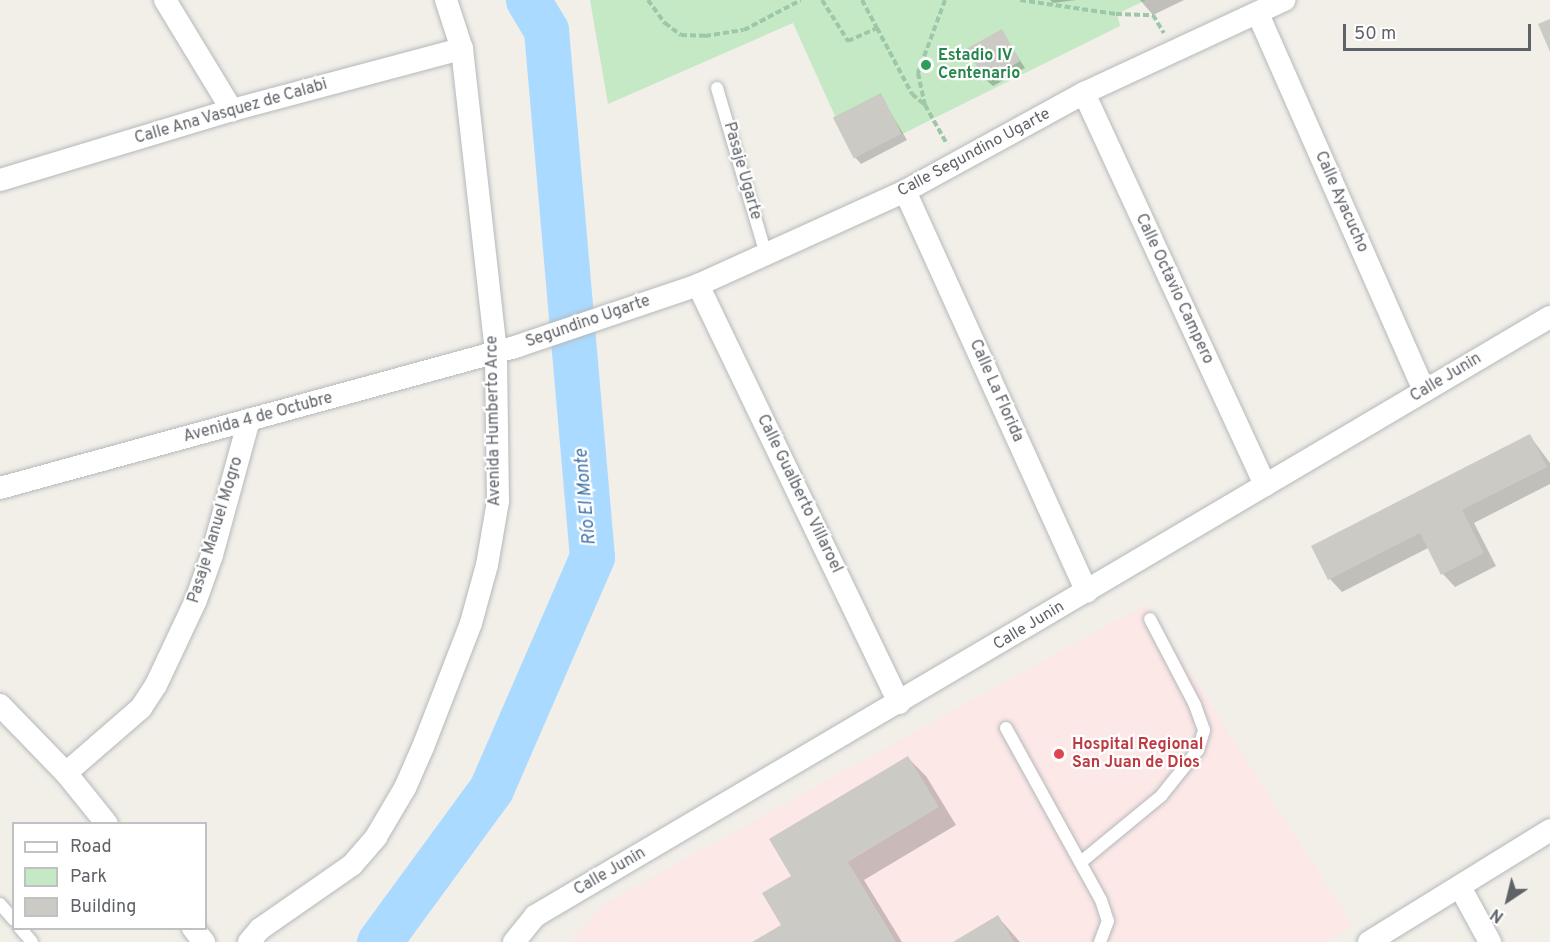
<!DOCTYPE html>
<html>
<head>
<meta charset="utf-8">
<style>
	body { margin:0 }
	#map { position:relative; width:1550px; height:942px; overflow:hidden; background:#f1efe8; font-family:Overpass,sans-serif }
	div>[style] { position:absolute }
	[style*='--x'] { left:calc(var(--x)*1px); top:calc(var(--y)*1px); width:calc(var(--w)*1px); rotate:calc(var(--a)*1deg) }
	.medical>* { inset:0; background:#fce8e6 }
	.green>* { inset:0; background:#c5e8c5 }
	.shadow>* { inset:0; background:#0003 }
	.river>* { height:45px; margin:-22.5px; padding:0 22.5px; transform-origin:22.5px; border-radius:22.5px; background:#aadaff }
	.building>* { inset:0; background:#cccac5; transform-origin:0 0 }
	.path>* { height:4px; margin-top:-2px; transform-origin:0; background:repeating-linear-gradient(90deg,#9cc7a9 0 6px,transparent 0 9px) }
	.roads { filter:drop-shadow(0 0 2px #b5b8bc) drop-shadow(0 0 2px #b5b8bc) }
	.lane>* { height:12px; margin:-6px; padding:0 6px; transform-origin:6px; border-radius:6px; background:#fff }
	.street>* { height:22px; margin:-11px; padding:0 11px; transform-origin:11px; border-radius:11px; background:#fff }
	.dots>* { width:16px; height:16px; translate:-50% -50%; box-sizing:border-box; border:3px solid #fff; border-radius:50% }
	span { translate:-50% -50%; white-space:nowrap; text-align:center; line-height:1.15; -webkit-text-stroke:4.5px #fff; paint-order:stroke }
	.leisure-label { font-size:16px; color:#27864d; font-weight:700 }
	.left { translate:0 -50%; text-align:left }
	.street-label { font-size:16px; color:#5f6368 }
	.health-label { font-size:16px; color:#be3a42; font-weight:700 }
	.water-label { font-size:18px; color:#4174aa; font-style:italic }
	.legend { position:absolute; left:12px; top:822px; width:195px; height:108px; box-sizing:border-box; background:#fff; border:2px solid #bfc1c3; margin:0; padding:8px 10px; list-style:none; font-size:18px; color:#5f6368 }
	.legend li { display:flex; align-items:center; gap:12px; height:30px }
	.legend b { width:30px; border:2px solid #bfc1c3 }
	.north { position:absolute; left:1478px; top:870px; width:60px; height:60px; -webkit-text-stroke:4px #fff; paint-order:stroke; rotate:215deg; font-size:16px; font-weight:700; line-height:24px; text-align:center; color:#5f6368 }
	.north::after { content:''; display:block; margin:auto; width:21px; height:27px; background:#5f6368; clip-path:polygon(50% 0,100% 100%,50% 72%,0 100%) }
	.scale { position:absolute; left:1343px; top:24px; width:188px; height:27px; box-sizing:border-box; border:3px solid #5f6368; border-top:0; padding-left:8px; font-size:18px; line-height:21px; white-space:nowrap; color:#5f6368; -webkit-text-stroke:4px #fff; paint-order:stroke }
</style>
</head>
<body>
<div id="map">
	<div class="medical">
		<i style="clip-path:polygon(1146px 604px,1353px 926px,1326px 942px,570px 942px,604px 904px)"></i>
	</div>
	<div class="green">
		<i style="clip-path:polygon(590px 0,1146px 0,1117px 14px,1120px 26px,854px 158px,793px 23px,608px 104px)"></i>
	</div>
	<div class="shadow">
		<i style="clip-path:polygon(1050px 0,1076px 0,1053px 3px)"></i>
		<i style="clip-path:polygon(1140px 0,1184px 0,1153px 15px)"></i>
		<i style="clip-path:polygon(1001px 31px,1025px 68px,993px 86px,986px 80px)"></i>
		<i style="clip-path:polygon(880px 95px,907px 140px,861px 164px,855px 157px)"></i>
		<i style="clip-path:polygon(1530px 436px,1550px 463px,1550px 484px,1474px 523px,1496px 566px,1455px 587px,1443px 574px,1428px 548px,1342px 592px,1330px 579px)"></i>
		<i style="clip-path:polygon(908px 758px,926px 776px,956px 825px,864px 880px,902px 942px,755px 942px,783px 925px,793px 876px)"></i>
		<i style="clip-path:polygon(998px 917px,1020px 942px,956px 942px)"></i>
	</div>
	<div class="river">
		<i style="--x:379;--y:942;--w:190;--a:-53.8"></i>
		<i style="--x:491;--y:789;--w:253;--a:-66.5"></i>
		<i style="--x:592;--y:557;--w:529;--a:-94.99"></i>
		<i style="--x:546;--y:30;--w:35;--a:-121"></i>
	</div>
	<div class="building">
		<i style="clip-path:polygon(1550px 19px,1550px 52px,1538px 24px)"></i>
		<i style="left:1002px;top:29px;width:37px;height:40px;rotate:61deg"></i>
		<i style="left:881px;top:93px;width:46px;height:54px;rotate:63deg"></i>
		<i style="clip-path:polygon(1530px 434px,1547px 467px,1462px 510px,1484px 553px,1441px 575px,1420px 533px,1328px 580px,1311px 546px)"></i>
		<i style="clip-path:polygon(908px 756px,939px 807px,848px 862px,896px 942px,752px 942px,781px 925px,762px 893px,791px 876px,769px 839px)"></i>
		<i style="clip-path:polygon(998px 915px,1014px 942px,953px 942px)"></i>
	</div>
	<div class="path">
		<i style="--x:648;--y:0;--w:29;--a:54"></i>
		<i style="--x:665;--y:23;--w:20;--a:37"></i>
		<i style="--x:681;--y:35;--w:24;--a:2"></i>
		<i style="--x:705;--y:36;--w:39;--a:-9"></i>
		<i style="--x:744;--y:30;--w:64;--a:-27.8"></i>
		<i style="--x:822;--y:0;--w:49;--a:57.6"></i>
		<i style="--x:848;--y:41;--w:32;--a:-24"></i>
		<i style="--x:877;--y:28;--w:75;--a:62.1"></i>
		<i style="--x:912;--y:94;--w:16;--a:40"></i>
		<i style="--x:862;--y:0;--w:32;--a:62"></i>
		<i style="--x:945;--y:0;--w:78;--a:110.3"></i>
		<i style="--x:918;--y:73;--w:33;--a:78"></i>
		<i style="--x:925;--y:105;--w:45;--a:60.6"></i>
		<i style="--x:1020;--y:0;--w:97;--a:8.3"></i>
		<i style="--x:1116;--y:14;--w:37;--a:2"></i>
		<i style="--x:1153;--y:15;--w:21;--a:59"></i>
	</div>
	<div class="roads">
		<div class="lane">
			<i style="--x:717;--y:88;--w:173;--a:73.6"></i>
			<i style="--x:1006;--y:728;--w:196;--a:61.1"></i>
			<i style="--x:1101;--y:900;--w:22;--a:72"></i>
			<i style="--x:1108;--y:921;--w:22;--a:111"></i>
			<i style="--x:1081;--y:862;--w:104;--a:-39.5"></i>
			<i style="--x:1161;--y:796;--w:59;--a:-51.2"></i>
			<i style="--x:1198;--y:750;--w:21;--a:-73"></i>
			<i style="--x:1204;--y:730;--w:27;--a:-110"></i>
			<i style="--x:1195;--y:705;--w:97;--a:-117.6"></i>
			<i style="--x:0;--y:904;--w:21;--a:49"></i>
			<i style="--x:20;--y:928;--w:18;--a:49"></i>
		</div>
		<div class="street">
			<i style="--x:165;--y:0;--w:129;--a:58.7"></i>
			<i style="--x:1258;--y:14;--w:412;--a:66.2"></i>
			<i style="--x:1084;--y:93;--w:432;--a:65.2"></i>
			<i style="--x:0;--y:180;--w:242;--a:-16.8"></i>
			<i style="--x:232;--y:110;--w:238;--a:-14.9"></i>
			<i style="--x:905;--y:191;--w:440;--a:65.6"></i>
			<i style="--x:698;--y:285;--w:464;--a:64.3"></i>
			<i style="--x:0;--y:488;--w:534;--a:-15.31"></i>
			<i style="--x:515;--y:347;--w:193;--a:-18.7"></i>
			<i style="--x:698;--y:285;--w:227;--a:-24.4"></i>
			<i style="--x:905;--y:191;--w:204;--a:-28.7"></i>
			<i style="--x:1084;--y:93;--w:221;--a:-24.9"></i>
			<i style="--x:0;--y:705;--w:95;--a:45.9"></i>
			<i style="--x:66;--y:773;--w:65;--a:51.2"></i>
			<i style="--x:66;--y:773;--w:99;--a:-40.9"></i>
			<i style="--x:141;--y:708;--w:27;--a:-57"></i>
			<i style="--x:156;--y:685;--w:94;--a:-64.8"></i>
			<i style="--x:196;--y:600;--w:48;--a:-70.4"></i>
			<i style="--x:212;--y:555;--w:140;--a:-74.7"></i>
			<i style="--x:1460;--y:887;--w:63;--a:61.4"></i>
			<i style="--x:193;--y:928;--w:18;--a:52"></i>
			<i style="--x:249;--y:942;--w:17;--a:-50"></i>
			<i style="--x:260;--y:929;--w:112;--a:-34.8"></i>
			<i style="--x:352;--y:865;--w:37;--a:-49"></i>
			<i style="--x:376;--y:837;--w:57;--a:-59.4"></i>
			<i style="--x:405;--y:788;--w:45;--a:-66.3"></i>
			<i style="--x:423;--y:747;--w:133;--a:-68.8"></i>
			<i style="--x:471;--y:623;--w:60;--a:-74.6"></i>
			<i style="--x:487;--y:565;--w:65;--a:-80.2"></i>
			<i style="--x:498;--y:501;--w:149;--a:-90.8"></i>
			<i style="--x:496;--y:352;--w:305;--a:-96.4"></i>
			<i style="--x:462;--y:49;--w:52;--a:-108.1"></i>
			<i style="--x:514;--y:942;--w:33;--a:-51"></i>
			<i style="--x:535;--y:916;--w:1179;--a:-30.55"></i>
			<i style="--x:1369;--y:942;--w:213;--a:-31.7"></i>
		</div>
	</div>
	<div class="dots">
		<i style="left:926px;top:65px;background:#2e9e5b"></i>
		<i style="left:1059px;top:754px;background:#e0444e"></i>
	</div>
	<div class="leisure-label">
		<span class="left" style="left:938px;top:65px">Estadio IV<br>Centenario</span>
	</div>
	<div class="street-label">
		<span style="left:231px;top:112px;rotate:-16deg">Calle Ana Vasquez de Calabi</span>
		<span style="left:974px;top:153px;rotate:-28deg">Calle Segundino Ugarte</span>
		<span style="left:742px;top:171px;rotate:74deg">Pasaje Ugarte</span>
		<span style="left:1341px;top:202px;rotate:66deg">Calle Ayacucho</span>
		<span style="left:1174px;top:289px;rotate:65deg">Calle Octavio Campero</span>
		<span style="left:588px;top:322px;rotate:-19deg">Segundino Ugarte</span>
		<span style="left:1446px;top:378px;rotate:-31deg">Calle Junin</span>
		<span style="left:996px;top:391px;rotate:66deg">Calle La Florida</span>
		<span style="left:258px;top:418px;rotate:-15deg">Avenida 4 de Octubre</span>
		<span style="left:494px;top:421px;rotate:-91deg">Avenida Humberto Arce</span>
		<span style="left:799px;top:494px;rotate:64deg">Calle Gualberto Villaroel</span>
		<span style="left:216px;top:530px;rotate:-73deg">Pasaje Manuel Mogro</span>
		<span style="left:1029px;top:626px;rotate:-31deg">Calle Junin</span>
		<span style="left:610px;top:872px;rotate:-30deg">Calle Junin</span>
	</div>
	<div class="health-label">
		<span class="left" style="left:1072px;top:754px">Hospital Regional<br>San Juan de Dios</span>
	</div>
	<div class="water-label">
		<span style="left:587px;top:497px;rotate:-95deg">Río El Monte</span>
	</div>
	<ul class="legend">
	<li><b style="height:8px;background:#fff"></b>Road</li>
	<li><b style="height:16px;background:#c5e8c5"></b>Park</li>
	<li><b style="height:16px;background:#cccac5"></b>Building</li>
	</ul>
	<div class="north">N</div>
	<div class="scale">50 m</div>
</div>
</body>
</html>
